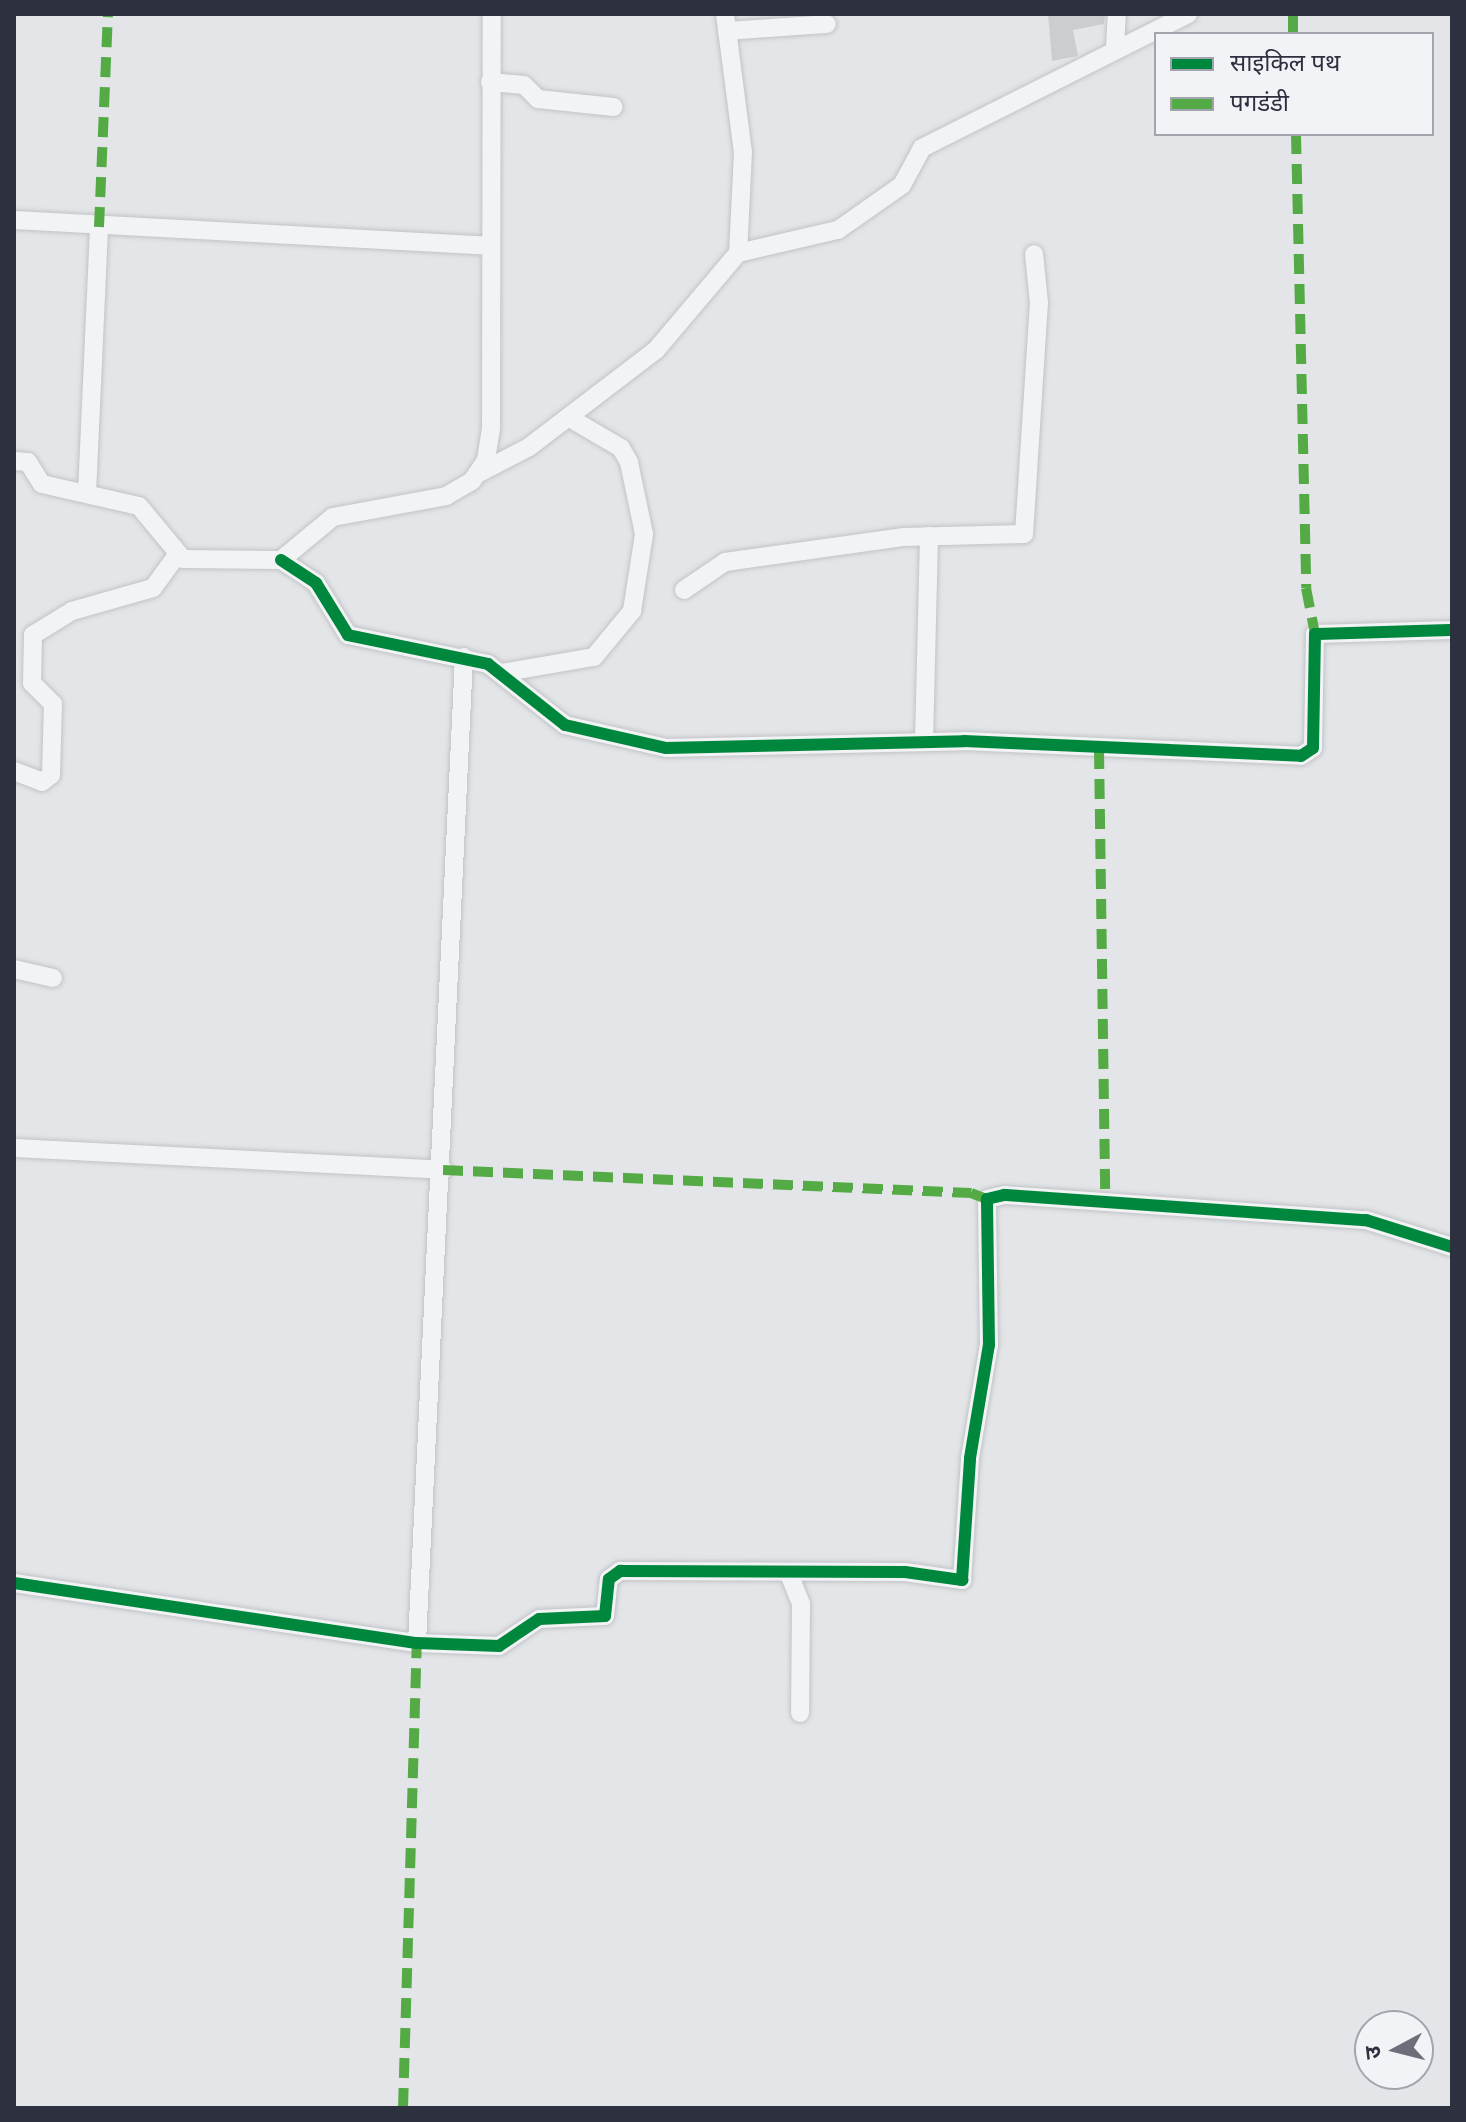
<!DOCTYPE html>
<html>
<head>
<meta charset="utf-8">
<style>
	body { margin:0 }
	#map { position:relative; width:1466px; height:2122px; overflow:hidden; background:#e3e5e8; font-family:Lato,"Noto Sans Devanagari",sans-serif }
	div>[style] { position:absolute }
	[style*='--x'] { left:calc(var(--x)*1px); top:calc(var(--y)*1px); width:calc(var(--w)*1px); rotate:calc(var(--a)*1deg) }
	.building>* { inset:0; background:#cccdd0 }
	.roads { filter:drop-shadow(0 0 2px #c2c3c6) drop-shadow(0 0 2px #c2c3c6) }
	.minor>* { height:18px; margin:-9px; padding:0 9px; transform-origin:9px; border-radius:9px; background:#f2f3f4 }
	.quiet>* { height:10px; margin-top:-5px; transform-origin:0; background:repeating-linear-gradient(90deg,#54ab46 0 20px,transparent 0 30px) }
	.cycleway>* { height:12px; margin:-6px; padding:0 6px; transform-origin:6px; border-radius:6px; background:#00873e }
	span { translate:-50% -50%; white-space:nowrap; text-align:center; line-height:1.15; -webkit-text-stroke:6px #f1f3f6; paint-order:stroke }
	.frame { position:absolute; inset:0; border:16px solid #2c303f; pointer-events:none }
	.legend { position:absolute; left:1154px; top:32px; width:280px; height:104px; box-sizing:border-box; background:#f1f3f6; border:2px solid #a2a5ad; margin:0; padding:10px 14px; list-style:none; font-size:24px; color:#2c303f }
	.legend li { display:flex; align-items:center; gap:16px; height:40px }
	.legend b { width:40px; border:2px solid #a2a5ad }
	.north { position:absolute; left:1354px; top:2010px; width:80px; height:80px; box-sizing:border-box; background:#f1f3f6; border:2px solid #a2a5ad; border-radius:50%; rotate:263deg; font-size:22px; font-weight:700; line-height:32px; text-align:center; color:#2c303f }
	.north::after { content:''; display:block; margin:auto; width:28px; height:36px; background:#6c6f7a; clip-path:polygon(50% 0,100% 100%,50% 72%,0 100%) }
</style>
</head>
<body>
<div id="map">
	<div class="building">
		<i style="clip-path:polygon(1048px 14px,1105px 14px,1104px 24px,1073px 30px,1078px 56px,1052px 61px)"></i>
	</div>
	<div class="roads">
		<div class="minor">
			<i style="--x:725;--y:14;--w:139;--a:82.6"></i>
			<i style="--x:743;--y:152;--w:101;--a:92.8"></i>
			<i style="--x:727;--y:31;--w:100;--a:-4"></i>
			<i style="--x:1115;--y:48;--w:34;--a:-87"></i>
			<i style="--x:490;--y:82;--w:34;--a:5"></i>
			<i style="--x:524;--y:85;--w:20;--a:45"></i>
			<i style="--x:538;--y:99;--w:76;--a:6"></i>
			<i style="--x:14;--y:220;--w:476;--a:3.1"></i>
			<i style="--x:14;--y:461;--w:14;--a:4"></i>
			<i style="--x:28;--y:462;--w:26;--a:58"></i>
			<i style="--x:42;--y:484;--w:99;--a:12.8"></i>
			<i style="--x:139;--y:506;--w:69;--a:50.3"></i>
			<i style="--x:183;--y:559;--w:98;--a:0.6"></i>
			<i style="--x:281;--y:560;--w:67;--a:-39.6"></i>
			<i style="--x:333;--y:517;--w:115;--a:-10.5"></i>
			<i style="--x:446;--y:496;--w:30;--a:-30"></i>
			<i style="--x:472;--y:481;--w:25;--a:-56"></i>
			<i style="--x:486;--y:460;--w:33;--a:-81"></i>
			<i style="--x:491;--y:427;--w:413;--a:-89.9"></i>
			<i style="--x:479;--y:473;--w:56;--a:-27.5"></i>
			<i style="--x:529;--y:447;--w:160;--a:-37.4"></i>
			<i style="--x:656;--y:350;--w:127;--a:-49.8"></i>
			<i style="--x:738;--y:253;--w:103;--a:-13"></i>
			<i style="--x:838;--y:230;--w:78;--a:-35.1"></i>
			<i style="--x:902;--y:185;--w:42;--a:-61.6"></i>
			<i style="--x:922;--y:148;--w:298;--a:-26.7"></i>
			<i style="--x:87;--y:493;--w:266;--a:-87.4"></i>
			<i style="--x:281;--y:560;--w:42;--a:33.3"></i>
			<i style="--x:316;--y:583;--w:61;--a:58.4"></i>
			<i style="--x:348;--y:635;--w:143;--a:11.7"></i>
			<i style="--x:488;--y:664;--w:98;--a:38.4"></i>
			<i style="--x:565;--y:725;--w:104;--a:12.8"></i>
			<i style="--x:666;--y:748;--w:298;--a:-1.3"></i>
			<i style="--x:964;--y:741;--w:337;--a:2.5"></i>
			<i style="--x:1301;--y:756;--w:14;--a:-34"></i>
			<i style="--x:1313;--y:748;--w:114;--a:-89"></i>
			<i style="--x:1315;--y:634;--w:137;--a:-1.7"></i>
			<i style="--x:684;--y:590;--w:50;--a:-34.3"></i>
			<i style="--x:725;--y:562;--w:181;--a:-8"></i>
			<i style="--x:904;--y:537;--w:120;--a:-1.4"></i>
			<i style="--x:1024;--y:534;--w:231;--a:-86.3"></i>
			<i style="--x:1039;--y:303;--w:49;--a:-95.8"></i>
			<i style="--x:501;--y:673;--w:94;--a:-9.8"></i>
			<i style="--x:594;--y:657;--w:60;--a:-50.4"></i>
			<i style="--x:632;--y:611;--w:78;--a:-81.1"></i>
			<i style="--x:644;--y:534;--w:74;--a:-101.8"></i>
			<i style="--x:629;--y:462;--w:16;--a:-120"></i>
			<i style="--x:621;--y:448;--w:61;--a:-149.7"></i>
			<i style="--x:924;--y:742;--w:206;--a:-88.6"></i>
			<i style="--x:14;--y:771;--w:30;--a:21"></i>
			<i style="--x:42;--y:782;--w:11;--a:-38"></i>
			<i style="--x:51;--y:775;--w:71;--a:-88.4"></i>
			<i style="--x:53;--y:704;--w:30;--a:-135"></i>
			<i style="--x:32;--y:683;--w:48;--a:-88.8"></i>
			<i style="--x:33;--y:635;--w:46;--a:-31.6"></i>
			<i style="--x:72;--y:611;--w:84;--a:-15.9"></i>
			<i style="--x:153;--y:588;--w:39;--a:-54"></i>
			<i style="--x:14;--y:969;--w:40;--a:13"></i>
			<i style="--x:14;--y:1148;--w:430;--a:2.9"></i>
			<i style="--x:789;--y:1574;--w:32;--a:68"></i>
			<i style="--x:801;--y:1604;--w:109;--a:90.5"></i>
			<i style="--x:14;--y:1583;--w:407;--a:8.5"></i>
			<i style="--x:417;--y:1643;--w:82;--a:2.1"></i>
			<i style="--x:499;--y:1646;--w:48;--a:-34"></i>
			<i style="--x:539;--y:1619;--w:66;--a:-2.6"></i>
			<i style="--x:605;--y:1616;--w:37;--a:-84"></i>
			<i style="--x:609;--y:1579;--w:14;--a:-36"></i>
			<i style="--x:620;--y:1571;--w:285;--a:0.2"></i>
			<i style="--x:905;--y:1572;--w:58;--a:8"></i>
			<i style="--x:962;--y:1580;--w:122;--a:-86.2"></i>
			<i style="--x:970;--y:1458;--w:115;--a:-80.5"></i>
			<i style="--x:989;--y:1345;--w:146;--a:-90.8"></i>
			<i style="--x:987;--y:1199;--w:18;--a:-13"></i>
			<i style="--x:1005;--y:1195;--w:362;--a:4"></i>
			<i style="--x:1366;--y:1220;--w:90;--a:17.4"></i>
			<i style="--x:417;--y:1643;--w:987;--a:-87.27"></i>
		</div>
	</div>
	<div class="quiet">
		<i style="--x:1293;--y:14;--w:20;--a:90"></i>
		<i style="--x:1296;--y:134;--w:454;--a:88.7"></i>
		<i style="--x:1306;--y:588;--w:47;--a:78.9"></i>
		<i style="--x:99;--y:227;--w:213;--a:-87.6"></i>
		<i style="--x:1099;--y:749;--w:451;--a:89.2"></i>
		<i style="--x:443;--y:1170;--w:529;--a:2.49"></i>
		<i style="--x:971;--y:1193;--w:17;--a:21"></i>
		<i style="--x:403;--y:2108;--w:465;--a:-88.3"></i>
	</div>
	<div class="cycleway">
		<i style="--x:281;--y:560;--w:42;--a:33.3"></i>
		<i style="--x:316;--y:583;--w:61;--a:58.4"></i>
		<i style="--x:348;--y:635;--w:143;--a:11.7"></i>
		<i style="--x:488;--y:664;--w:98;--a:38.4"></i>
		<i style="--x:565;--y:725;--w:104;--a:12.8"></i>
		<i style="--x:666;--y:748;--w:298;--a:-1.3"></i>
		<i style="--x:964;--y:741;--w:337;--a:2.5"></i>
		<i style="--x:1301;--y:756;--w:14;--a:-34"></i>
		<i style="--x:1313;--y:748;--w:114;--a:-89"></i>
		<i style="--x:1315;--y:634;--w:137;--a:-1.7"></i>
		<i style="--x:14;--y:1583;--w:407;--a:8.5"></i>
		<i style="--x:417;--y:1643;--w:82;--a:2.1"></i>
		<i style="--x:499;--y:1646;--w:48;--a:-34"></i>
		<i style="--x:539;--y:1619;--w:66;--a:-2.6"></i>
		<i style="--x:605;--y:1616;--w:37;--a:-84"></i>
		<i style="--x:609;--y:1579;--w:14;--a:-36"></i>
		<i style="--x:620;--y:1571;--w:285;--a:0.2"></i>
		<i style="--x:905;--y:1572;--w:58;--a:8"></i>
		<i style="--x:962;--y:1580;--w:122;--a:-86.2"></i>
		<i style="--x:970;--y:1458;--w:115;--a:-80.5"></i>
		<i style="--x:989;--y:1345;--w:146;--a:-90.8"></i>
		<i style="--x:987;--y:1199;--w:18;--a:-13"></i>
		<i style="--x:1005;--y:1195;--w:362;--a:4"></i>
		<i style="--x:1366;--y:1220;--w:90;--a:17.4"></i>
	</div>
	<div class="frame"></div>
	<ul class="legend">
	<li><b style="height:10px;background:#00873e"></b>साइकिल पथ</li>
	<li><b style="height:10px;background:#54ab46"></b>पगडंडी</li>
	</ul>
	<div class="north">उ</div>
</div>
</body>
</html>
